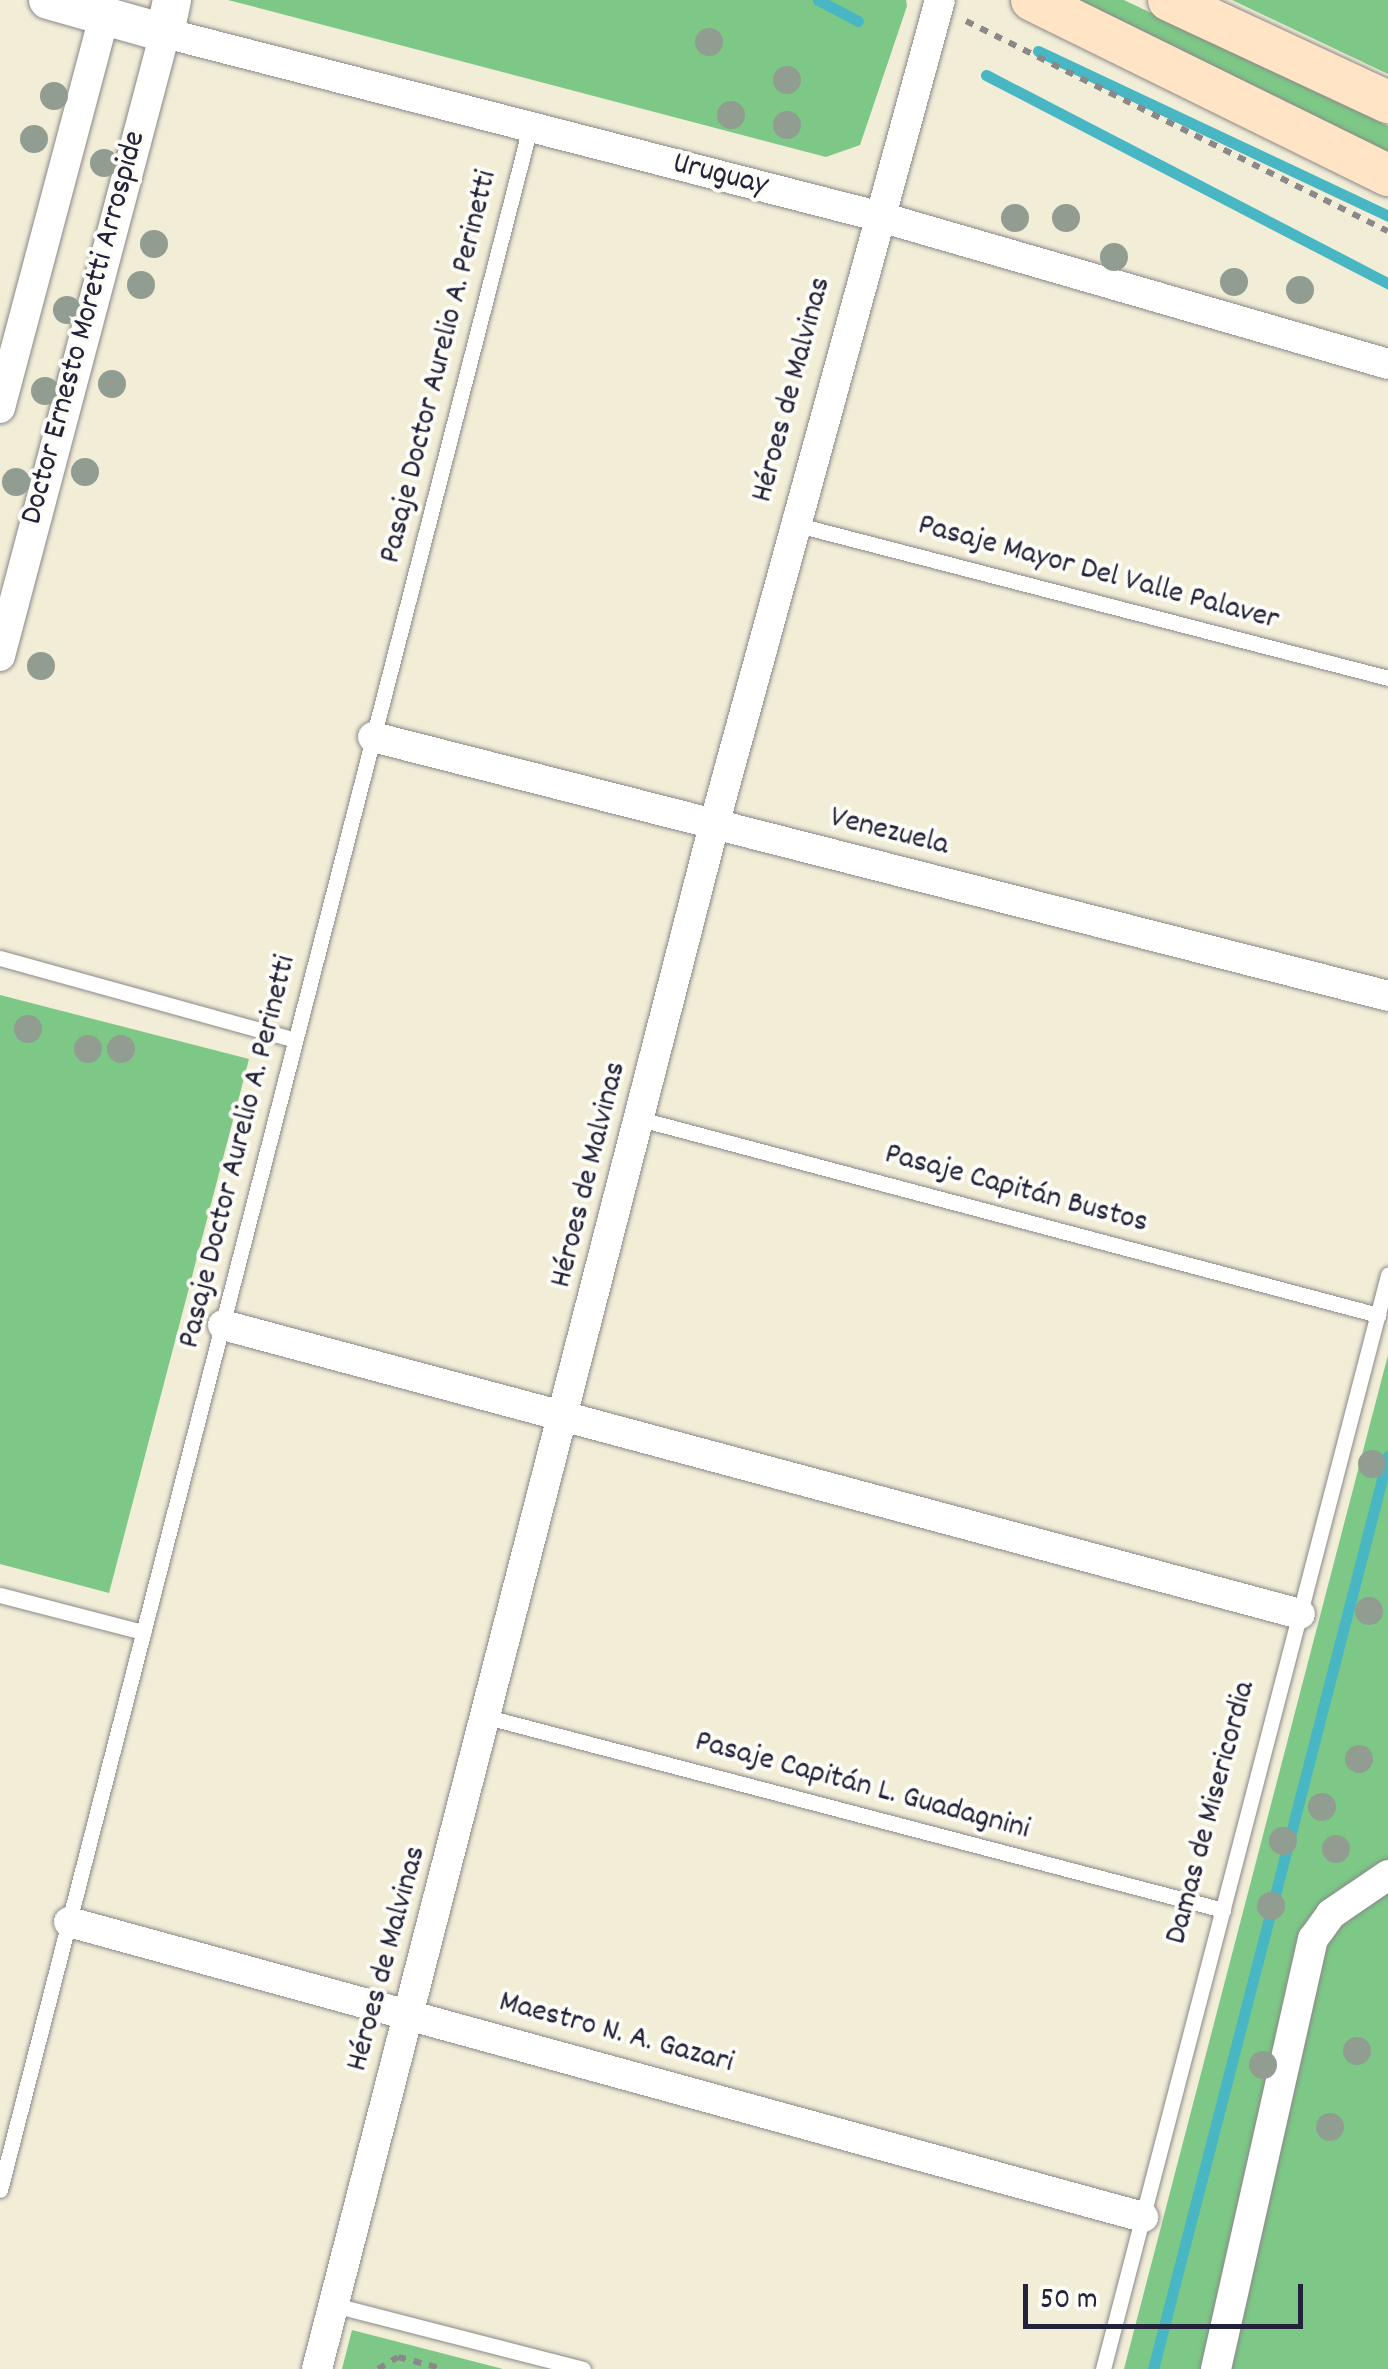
<!DOCTYPE html>
<html>
<head>
<meta charset="utf-8">
<style>
	body { margin:0 }
	#map { position:relative; width:1388px; height:2369px; overflow:hidden; background:#f2edd7; font-family:Dekko,sans-serif }
	div>[style] { position:absolute }
	[style*='--x'] { left:calc(var(--x)*1px); top:calc(var(--y)*1px); width:calc(var(--w)*1px); rotate:calc(var(--a)*1deg) }
	.green>* { inset:0; background:#7dc886 }
	.stream>* { height:11px; margin:-5.5px; padding:0 5.5px; transform-origin:5.5px; border-radius:5.5px; background:#49b6c4 }
	.path>* { height:6px; margin-top:-3px; transform-origin:0; background:repeating-linear-gradient(90deg,#8a8889 0 8px,transparent 0 16px) }
	.roads { filter:drop-shadow(0 0 2px #8a8889) drop-shadow(0 0 2px #8a8889) }
	.service>* { height:15px; margin:-7.5px; padding:0 7.5px; transform-origin:7.5px; border-radius:7.5px; background:#fff }
	.minor>* { height:30px; margin:-15px; padding:0 15px; transform-origin:15px; border-radius:15px; background:#fff }
	.tertiary>* { height:38px; margin:-19px; padding:0 19px; transform-origin:19px; border-radius:19px; background:#fff }
	.secondary>* { height:42px; margin:-21px; padding:0 21px; transform-origin:21px; border-radius:21px; background:#ffe4c6 }
	.trees>* { width:28px; height:28px; margin:-14px; border-radius:50%; background:#919d90 }
	span { translate:-50% -50%; white-space:nowrap; text-align:center; line-height:1.15; -webkit-text-stroke:8px #fdfcf7; paint-order:stroke }
	.street-label { font-size:32px; color:#22223b }
	.scale { position:absolute; left:1023px; top:2284px; width:280px; height:45px; box-sizing:border-box; border:5px solid #22223b; border-top:0; padding-left:12px; font-size:30px; line-height:35px; white-space:nowrap; color:#22223b; -webkit-text-stroke:8px #fdfcf7; paint-order:stroke }
</style>
</head>
<body>
<div id="map">
	<div class="green">
		<i style="clip-path:polygon(228px 0,906px 0,907px 6px,860px 145px,826px 157px)"></i>
		<i style="clip-path:polygon(1053px 0,1124px 0,1388px 126px,1388px 159px)"></i>
		<i style="clip-path:polygon(1232px 0,1388px 0,1388px 74px)"></i>
		<i style="clip-path:polygon(0 995px,249px 1059px,109px 1593px,0 1564px)"></i>
		<i style="clip-path:polygon(1388px 1355px,1388px 2369px,1124px 2369px)"></i>
		<i style="clip-path:polygon(352px 2330px,503px 2369px,342px 2369px)"></i>
	</div>
	<div class="stream">
		<i style="--x:818;--y:0;--w:45;--a:27.7"></i>
		<i style="--x:1038;--y:51;--w:387;--a:25.2"></i>
		<i style="--x:986;--y:75;--w:453;--a:27.4"></i>
		<i style="--x:1153;--y:2369;--w:943;--a:-75.57"></i>
	</div>
	<div class="path">
		<i style="--x:966;--y:21;--w:471;--a:26.5"></i>
		<i style="--x:378;--y:2369;--w:23;--a:-31"></i>
		<i style="--x:398;--y:2357;--w:48;--a:14.6"></i>
	</div>
	<div class="roads">
		<div class="service">
			<i style="--x:794;--y:524;--w:614;--a:14.53"></i>
			<i style="--x:0;--y:958;--w:306;--a:15.5"></i>
			<i style="--x:640;--y:1119;--w:764;--a:14.87"></i>
			<i style="--x:0;--y:1595;--w:148;--a:14.5"></i>
			<i style="--x:487;--y:1717;--w:761;--a:14.69"></i>
			<i style="--x:0;--y:2190;--w:2130;--a:-75.59"></i>
			<i style="--x:334;--y:2305;--w:257;--a:14.4"></i>
			<i style="--x:1103;--y:2369;--w:1131;--a:-75.4"></i>
		</div>
		<div class="minor">
			<i style="--x:0;--y:408;--w:406;--a:-75.1"></i>
			<i style="--x:0;--y:656;--w:644;--a:-75.17"></i>
			<i style="--x:165;--y:33;--w:735;--a:14.41"></i>
			<i style="--x:877;--y:216;--w:532;--a:16.15"></i>
			<i style="--x:373;--y:737;--w:1048;--a:14.31"></i>
			<i style="--x:223;--y:1325;--w:1115;--a:15.02"></i>
			<i style="--x:69;--y:1922;--w:1114;--a:15.36"></i>
			<i style="--x:317;--y:2369;--w:1594;--a:-75.58"></i>
			<i style="--x:714;--y:825;--w:855;--a:-74.68"></i>
			<i style="--x:1216;--y:2369;--w:441;--a:-77.3"></i>
			<i style="--x:1313;--y:1939;--w:31;--a:-54"></i>
			<i style="--x:1331;--y:1914;--w:69;--a:-34.4"></i>
		</div>
		<div class="tertiary">
			<i style="--x:48;--y:0;--w:122;--a:15.8"></i>
			<i style="--x:165;--y:33;--w:34;--a:-78"></i>
		</div>
		<div class="secondary">
			<i style="--x:1032;--y:0;--w:397;--a:26.2"></i>
			<i style="--x:1169;--y:0;--w:242;--a:25"></i>
		</div>
	</div>
	<div class="trees">
		<i style="left:709px;top:42px"></i>
		<i style="left:787px;top:80px"></i>
		<i style="left:54px;top:96px"></i>
		<i style="left:731px;top:115px"></i>
		<i style="left:787px;top:125px"></i>
		<i style="left:34px;top:139px"></i>
		<i style="left:104px;top:163px"></i>
		<i style="left:1015px;top:218px"></i>
		<i style="left:1066px;top:218px"></i>
		<i style="left:154px;top:244px"></i>
		<i style="left:1114px;top:257px"></i>
		<i style="left:1234px;top:282px"></i>
		<i style="left:141px;top:285px"></i>
		<i style="left:1300px;top:290px"></i>
		<i style="left:67px;top:310px"></i>
		<i style="left:112px;top:384px"></i>
		<i style="left:45px;top:391px"></i>
		<i style="left:85px;top:472px"></i>
		<i style="left:16px;top:482px"></i>
		<i style="left:41px;top:666px"></i>
		<i style="left:28px;top:1029px"></i>
		<i style="left:88px;top:1049px"></i>
		<i style="left:121px;top:1049px"></i>
		<i style="left:1372px;top:1464px"></i>
		<i style="left:1369px;top:1611px"></i>
		<i style="left:1359px;top:1759px"></i>
		<i style="left:1322px;top:1807px"></i>
		<i style="left:1283px;top:1841px"></i>
		<i style="left:1336px;top:1849px"></i>
		<i style="left:1271px;top:1906px"></i>
		<i style="left:1357px;top:2051px"></i>
		<i style="left:1263px;top:2065px"></i>
		<i style="left:1330px;top:2127px"></i>
	</div>
	<div class="street-label">
		<span style="left:720px;top:176px;rotate:14deg">Uruguay</span>
		<span style="left:85px;top:328px;rotate:-75deg">Doctor Ernesto Moretti Arrospide</span>
		<span style="left:440px;top:367px;rotate:-76deg">Pasaje Doctor Aurelio A. Perinetti</span>
		<span style="left:793px;top:390px;rotate:-75deg">Héroes de Malvinas</span>
		<span style="left:1098px;top:574px;rotate:15deg">Pasaje Mayor Del Valle Palaver</span>
		<span style="left:889px;top:833px;rotate:14deg">Venezuela</span>
		<span style="left:239px;top:1152px;rotate:-76deg">Pasaje Doctor Aurelio A. Perinetti</span>
		<span style="left:590px;top:1175px;rotate:-76deg">Héroes de Malvinas</span>
		<span style="left:1016px;top:1190px;rotate:15deg">Pasaje Capitán Bustos</span>
		<span style="left:862px;top:1787px;rotate:15deg">Pasaje Capitán L. Guadagnini</span>
		<span style="left:1212px;top:1813px;rotate:-75deg">Damas de Misericordia</span>
		<span style="left:388px;top:1959px;rotate:-75deg">Héroes de Malvinas</span>
		<span style="left:616px;top:2034px;rotate:15deg">Maestro N. A. Gazari</span>
	</div>
	<div class="scale">50 m</div>
</div>
</body>
</html>
